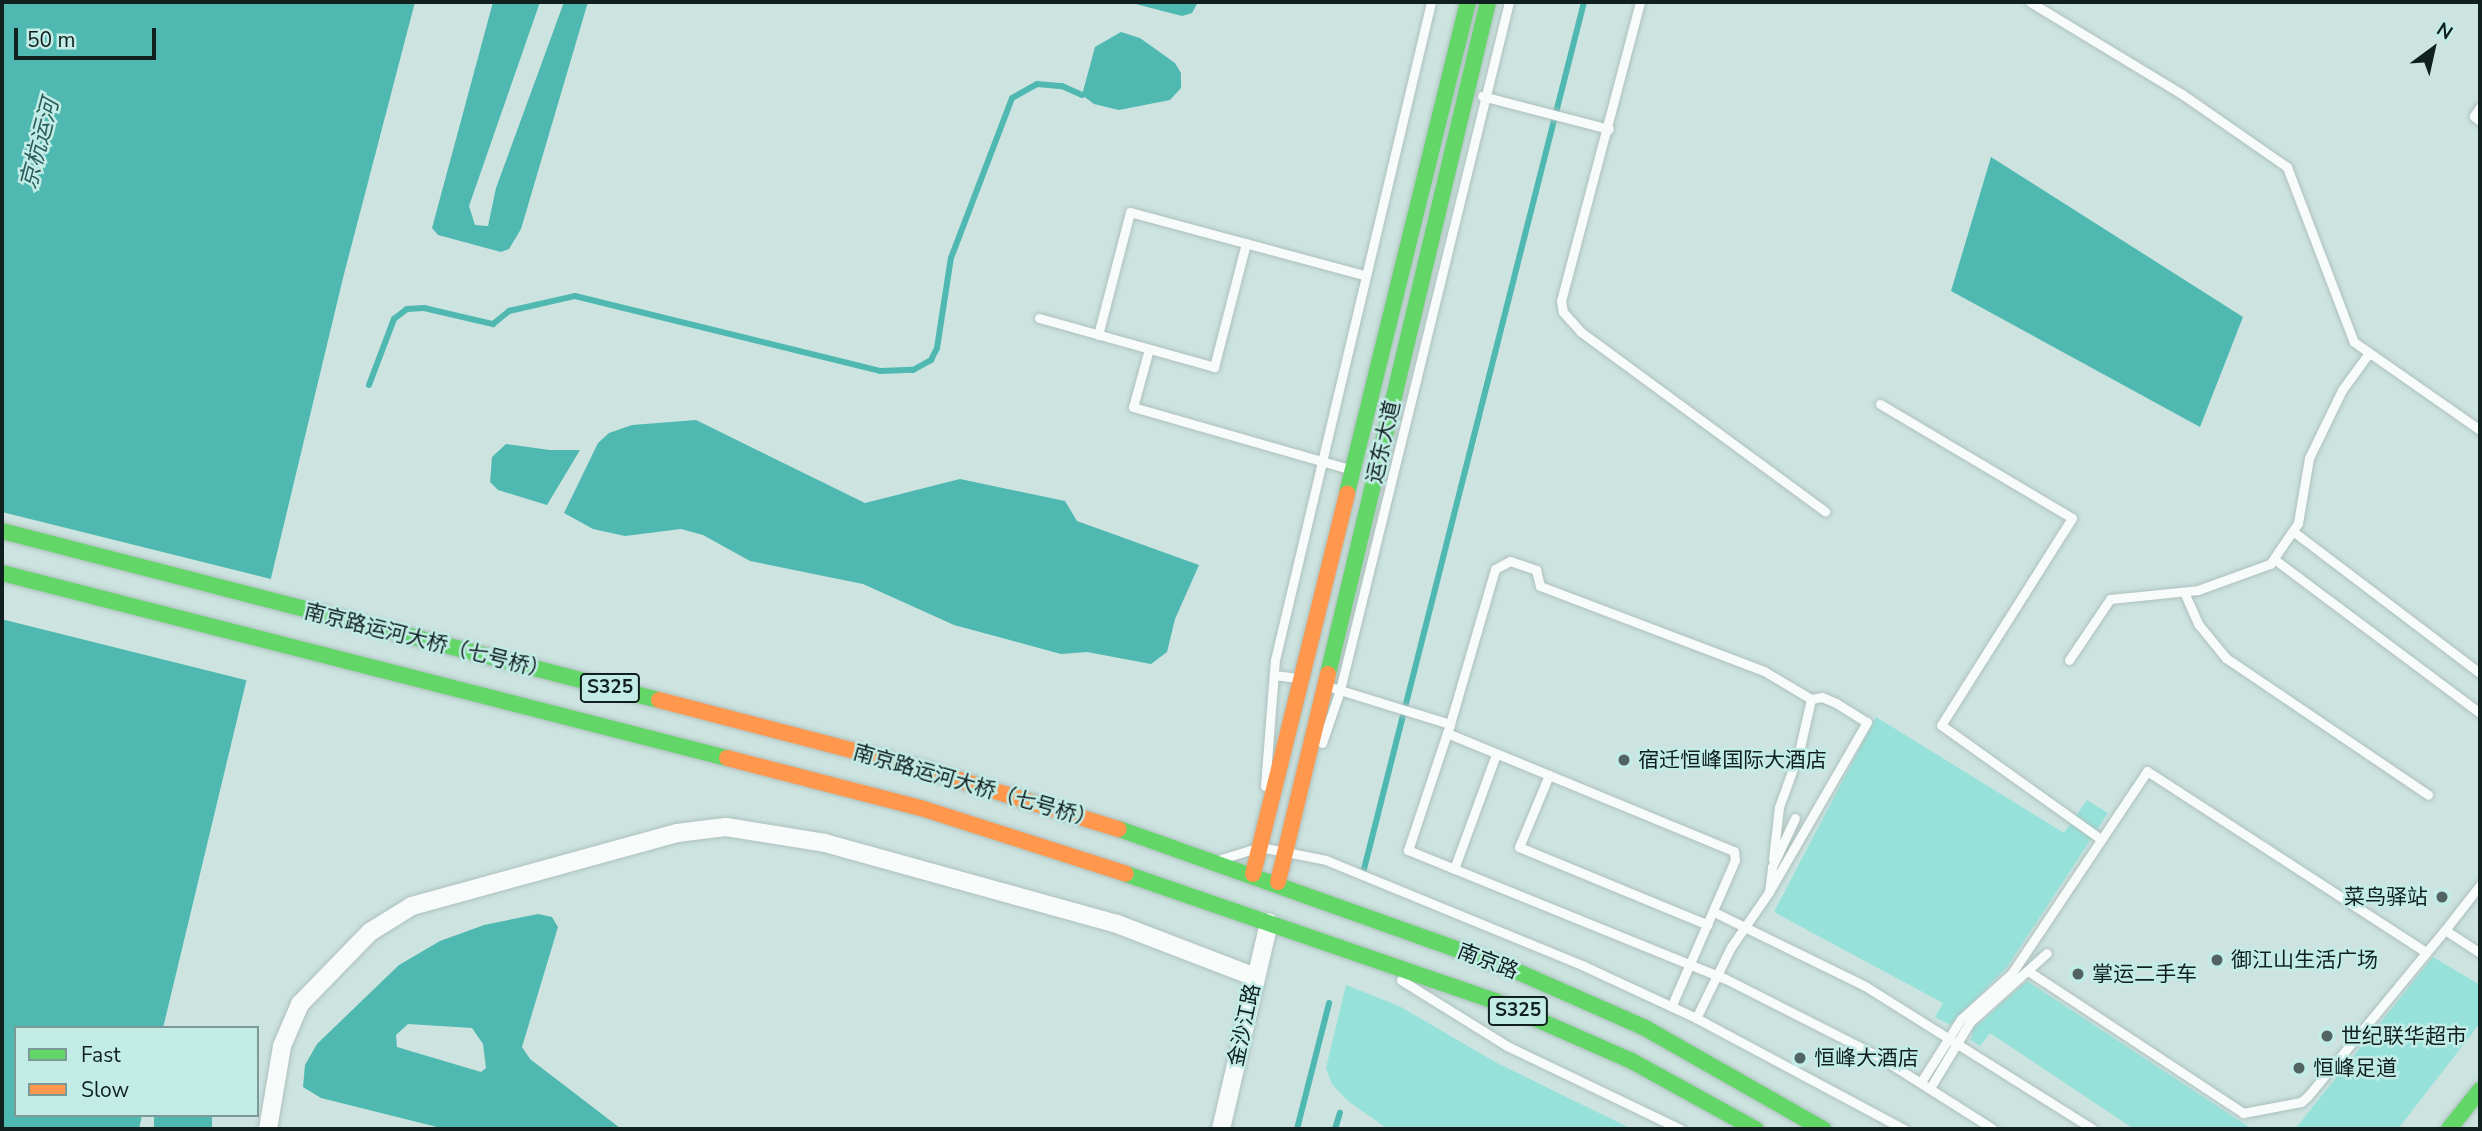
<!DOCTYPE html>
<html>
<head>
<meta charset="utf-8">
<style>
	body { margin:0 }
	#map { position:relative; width:2482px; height:1131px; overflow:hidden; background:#cce3e0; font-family:"Nunito Sans","Noto Sans SC",sans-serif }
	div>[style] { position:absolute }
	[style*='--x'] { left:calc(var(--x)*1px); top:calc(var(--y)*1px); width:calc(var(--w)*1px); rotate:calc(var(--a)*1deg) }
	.green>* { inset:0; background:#96e2da }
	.water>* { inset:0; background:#4fb9b1; transform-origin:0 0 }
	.pier>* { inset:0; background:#cce3e0; transform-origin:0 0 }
	.stream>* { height:6px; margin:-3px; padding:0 3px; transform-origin:3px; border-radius:3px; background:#4fb9b1 }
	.roads { filter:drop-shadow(0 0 2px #aec0be) drop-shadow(0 0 2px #aec0be) }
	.lane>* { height:9px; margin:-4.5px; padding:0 4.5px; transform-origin:4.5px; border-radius:4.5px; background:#f7fbfa }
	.street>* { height:18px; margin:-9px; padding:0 9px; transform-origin:9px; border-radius:9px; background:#f7fbfa }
	.fast>* { height:16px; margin:-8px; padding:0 8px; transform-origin:8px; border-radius:8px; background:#63d668 }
	.slow>* { height:16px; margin:-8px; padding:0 8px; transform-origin:8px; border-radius:8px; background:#ff974d }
	.dots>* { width:19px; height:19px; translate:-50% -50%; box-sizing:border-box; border:4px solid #c3ece7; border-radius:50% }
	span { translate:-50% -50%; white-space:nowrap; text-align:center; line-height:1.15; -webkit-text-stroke:5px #c3ece7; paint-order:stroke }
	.shield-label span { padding:2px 5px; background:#c3ece7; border:2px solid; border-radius:5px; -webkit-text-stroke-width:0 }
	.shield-label { font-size:19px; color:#10201e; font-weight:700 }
	.street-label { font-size:21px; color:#10201e }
	.poi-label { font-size:21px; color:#10201e }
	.left { translate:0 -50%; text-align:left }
	.right { translate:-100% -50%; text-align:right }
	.water-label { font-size:23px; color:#2a5e59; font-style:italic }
	.frame { position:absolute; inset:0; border:4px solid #10201e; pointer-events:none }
	.legend { position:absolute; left:14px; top:1026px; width:245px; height:91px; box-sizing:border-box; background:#c3ece7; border:2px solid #7b9a97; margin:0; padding:9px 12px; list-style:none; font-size:21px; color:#10201e }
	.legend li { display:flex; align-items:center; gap:14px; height:35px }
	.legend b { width:35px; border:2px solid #7b9a97 }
	.north { position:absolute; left:2398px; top:14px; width:70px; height:70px; -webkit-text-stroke:5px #c3ece7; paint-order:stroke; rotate:33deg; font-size:19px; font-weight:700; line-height:28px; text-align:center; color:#10201e }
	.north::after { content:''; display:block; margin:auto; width:24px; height:32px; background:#10201e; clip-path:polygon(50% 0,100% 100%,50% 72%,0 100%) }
	.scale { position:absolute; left:14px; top:28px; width:142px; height:32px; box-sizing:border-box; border:4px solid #10201e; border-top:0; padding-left:9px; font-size:21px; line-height:24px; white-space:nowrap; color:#10201e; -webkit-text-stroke:5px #c3ece7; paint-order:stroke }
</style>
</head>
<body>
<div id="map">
	<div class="green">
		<i style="clip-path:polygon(1876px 717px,2064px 833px,2087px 800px,2108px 813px,2007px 967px,1950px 1025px,1935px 1017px,1943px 1003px,1774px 912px)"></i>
		<i style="clip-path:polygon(2433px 957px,2480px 985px,2480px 1023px,2398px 1129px,2295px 1129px)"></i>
		<i style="clip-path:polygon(2027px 981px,2252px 1129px,2134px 1129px,1990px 1033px,1980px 1046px,1971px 1040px,1973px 1029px)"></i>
		<i style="clip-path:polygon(1346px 985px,1399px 1006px,1497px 1063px,1632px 1129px,1388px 1129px,1348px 1101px,1332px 1084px,1326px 1068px)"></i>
	</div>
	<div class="water">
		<i style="clip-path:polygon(2px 2px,415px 2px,343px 278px,163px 1028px,16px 1028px,16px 1115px,142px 1115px,139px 1129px,2px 1129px)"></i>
		<i style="clip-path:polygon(493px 2px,540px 2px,469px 206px,475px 225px,488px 226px,496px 188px,564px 2px,588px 2px,521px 229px,509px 249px,501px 252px,438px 235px,432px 228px)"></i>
		<i style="clip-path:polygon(1128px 2px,1198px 2px,1192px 13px,1182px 16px)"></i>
		<i style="clip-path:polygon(1121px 32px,1140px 38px,1175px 63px,1181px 73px,1181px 88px,1170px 100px,1119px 110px,1094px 104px,1082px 95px,1095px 47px)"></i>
		<i style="clip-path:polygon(1991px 157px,2243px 317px,2200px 427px,1951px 291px)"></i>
		<i style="clip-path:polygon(696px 420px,865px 503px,960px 479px,1065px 501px,1077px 521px,1199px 565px,1175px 619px,1167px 652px,1151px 664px,1087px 652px,1061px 654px,954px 625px,863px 584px,750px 561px,703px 535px,681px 529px,625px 536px,593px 529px,564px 513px,598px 443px,609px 433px,632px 425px)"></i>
		<i style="clip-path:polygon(506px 444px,550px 450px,580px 450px,547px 505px,498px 490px,490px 482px,492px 457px)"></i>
		<i style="clip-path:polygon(evenodd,538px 914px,552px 917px,558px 927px,522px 1047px,530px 1059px,620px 1128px,655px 1129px,445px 1129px,321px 1098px,303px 1087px,305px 1065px,317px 1044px,399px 965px,440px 941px,484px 925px,538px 914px,408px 1024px,472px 1028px,483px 1044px,486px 1068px,481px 1072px,397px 1047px,396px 1035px,408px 1024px)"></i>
		<i style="left:154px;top:1115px;width:58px;height:14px"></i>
	</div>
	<div class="pier">
		<i style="left:2px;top:512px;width:280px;height:104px;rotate:14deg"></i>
	</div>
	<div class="stream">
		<i style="--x:369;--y:385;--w:71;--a:-69.3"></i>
		<i style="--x:394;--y:319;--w:16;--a:-38"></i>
		<i style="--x:407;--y:309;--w:17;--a:-3"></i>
		<i style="--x:424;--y:308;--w:71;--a:13.1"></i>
		<i style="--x:493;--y:324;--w:21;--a:-39"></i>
		<i style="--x:509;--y:311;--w:68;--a:-12.8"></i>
		<i style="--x:575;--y:296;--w:314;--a:13.8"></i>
		<i style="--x:880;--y:371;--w:33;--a:-2"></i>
		<i style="--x:913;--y:370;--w:21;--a:-29"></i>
		<i style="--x:931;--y:360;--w:13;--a:-63"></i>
		<i style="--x:937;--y:348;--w:91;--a:-81.2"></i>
		<i style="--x:951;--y:258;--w:171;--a:-69.1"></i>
		<i style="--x:1012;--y:98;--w:29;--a:-29"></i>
		<i style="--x:1037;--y:84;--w:25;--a:5"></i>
		<i style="--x:1062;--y:86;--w:22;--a:24"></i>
		<i style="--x:1363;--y:873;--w:899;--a:-75.76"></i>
		<i style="--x:1297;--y:1129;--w:130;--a:-75.7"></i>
		<i style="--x:1335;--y:1129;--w:17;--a:-73"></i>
	</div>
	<div class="roads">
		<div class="lane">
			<i style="--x:1640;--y:2;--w:309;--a:104.8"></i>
			<i style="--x:1561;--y:301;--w:11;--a:80"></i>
			<i style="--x:1563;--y:312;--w:27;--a:48"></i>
			<i style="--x:1581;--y:332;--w:303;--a:36.3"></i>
			<i style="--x:2030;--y:2;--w:178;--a:31.2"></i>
			<i style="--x:2182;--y:94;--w:128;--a:34.8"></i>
			<i style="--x:2287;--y:167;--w:187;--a:69.1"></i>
			<i style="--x:2354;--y:342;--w:154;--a:34.9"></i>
			<i style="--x:1482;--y:96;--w:131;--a:14.6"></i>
			<i style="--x:2480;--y:107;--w:11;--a:124"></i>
			<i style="--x:2474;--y:116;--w:8;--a:40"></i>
			<i style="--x:1039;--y:318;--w:182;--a:15.6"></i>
			<i style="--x:1214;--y:367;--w:128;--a:-75.5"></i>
			<i style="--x:1098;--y:335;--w:127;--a:-75.4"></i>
			<i style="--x:1130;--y:212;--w:242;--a:15.1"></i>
			<i style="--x:1149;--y:349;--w:60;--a:105.4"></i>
			<i style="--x:1133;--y:407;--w:228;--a:16"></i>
			<i style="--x:1880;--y:404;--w:223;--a:30.7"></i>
			<i style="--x:2072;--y:518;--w:245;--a:122.3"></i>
			<i style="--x:1941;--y:725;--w:196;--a:35.5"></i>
			<i style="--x:2294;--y:532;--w:233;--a:37.2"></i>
			<i style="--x:2274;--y:559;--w:257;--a:36.8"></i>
			<i style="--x:2184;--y:592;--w:36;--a:66"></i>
			<i style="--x:2199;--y:625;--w:43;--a:50.7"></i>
			<i style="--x:2226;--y:658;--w:244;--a:34.1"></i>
			<i style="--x:2069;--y:660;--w:73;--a:-56.1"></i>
			<i style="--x:2110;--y:599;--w:88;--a:-5.8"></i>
			<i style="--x:2198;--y:590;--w:77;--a:-19.9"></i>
			<i style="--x:2270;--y:564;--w:50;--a:-55.7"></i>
			<i style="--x:2298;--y:523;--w:66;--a:-80.4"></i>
			<i style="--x:2309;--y:458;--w:76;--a:-64.1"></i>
			<i style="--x:2342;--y:390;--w:46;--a:-53.9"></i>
			<i style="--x:1274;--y:675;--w:26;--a:7"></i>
			<i style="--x:1327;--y:686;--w:129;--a:17.2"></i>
			<i style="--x:1450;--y:724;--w:133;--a:108.4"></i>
			<i style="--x:1408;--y:850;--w:341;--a:22.1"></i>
			<i style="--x:1724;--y:978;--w:173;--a:26.9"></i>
			<i style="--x:1878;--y:1056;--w:136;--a:32.4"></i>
			<i style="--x:1450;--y:724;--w:161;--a:-73.8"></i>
			<i style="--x:1495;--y:569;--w:17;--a:-28"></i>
			<i style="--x:1510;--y:561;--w:28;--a:19"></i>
			<i style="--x:1536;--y:570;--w:16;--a:76"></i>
			<i style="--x:1540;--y:586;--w:240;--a:20.8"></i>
			<i style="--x:1764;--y:671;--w:55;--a:30.8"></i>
			<i style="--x:1811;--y:699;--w:11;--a:-10"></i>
			<i style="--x:1822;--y:697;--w:15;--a:23"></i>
			<i style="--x:1836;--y:703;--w:36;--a:32"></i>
			<i style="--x:1867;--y:722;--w:196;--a:120"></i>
			<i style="--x:1447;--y:733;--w:310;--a:22.4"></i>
			<i style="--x:1734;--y:851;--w:9;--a:84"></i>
			<i style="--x:1735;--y:860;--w:160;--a:113.5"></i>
			<i style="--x:1322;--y:743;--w:56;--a:-71.2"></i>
			<i style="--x:1340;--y:690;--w:708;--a:-76.2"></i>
			<i style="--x:1549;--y:775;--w:78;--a:112.6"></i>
			<i style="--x:1519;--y:847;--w:204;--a:22.4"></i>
			<i style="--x:1265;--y:786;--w:126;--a:-85.5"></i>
			<i style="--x:1275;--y:660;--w:676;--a:-76.66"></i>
			<i style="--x:1221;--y:859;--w:41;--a:-17.1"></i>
			<i style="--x:1260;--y:847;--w:67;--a:11.1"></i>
			<i style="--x:1326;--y:860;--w:279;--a:22.3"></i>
			<i style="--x:1584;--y:966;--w:123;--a:24.9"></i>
			<i style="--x:1696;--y:1018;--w:236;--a:28.1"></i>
			<i style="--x:1773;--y:859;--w:52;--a:-83.4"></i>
			<i style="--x:1779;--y:807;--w:59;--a:-70"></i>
			<i style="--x:1799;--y:752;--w:54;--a:-77.2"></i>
			<i style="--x:1454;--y:869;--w:122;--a:-69.9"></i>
			<i style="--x:1714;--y:912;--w:168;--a:26.1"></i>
			<i style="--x:1865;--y:986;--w:269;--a:32.1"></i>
			<i style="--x:2445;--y:930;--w:57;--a:-52.1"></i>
			<i style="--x:2028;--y:971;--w:258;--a:33.4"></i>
			<i style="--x:2243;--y:1113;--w:59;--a:-10.7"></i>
			<i style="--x:2301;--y:1102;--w:9;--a:-41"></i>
			<i style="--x:2308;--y:1096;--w:215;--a:-50.5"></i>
			<i style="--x:2445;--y:930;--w:42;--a:33.3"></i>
			<i style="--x:1401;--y:980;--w:125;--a:31.9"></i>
			<i style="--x:1507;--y:1046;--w:192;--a:25.6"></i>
			<i style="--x:1696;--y:1018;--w:79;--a:-63.8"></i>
			<i style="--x:1731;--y:947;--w:67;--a:-55.4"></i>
			<i style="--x:1769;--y:892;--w:25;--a:-83"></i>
			<i style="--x:1772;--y:867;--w:54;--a:-64.9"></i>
			<i style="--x:1921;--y:1082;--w:75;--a:-57.6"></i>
			<i style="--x:1961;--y:1019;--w:69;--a:-42"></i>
			<i style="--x:2012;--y:973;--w:243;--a:-56.2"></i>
			<i style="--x:2147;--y:771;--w:333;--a:33"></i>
			<i style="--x:1930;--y:1088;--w:77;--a:-58.8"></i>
			<i style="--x:1970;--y:1022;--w:103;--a:-41.9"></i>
		</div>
		<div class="street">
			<i style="--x:268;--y:1129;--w:84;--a:-80.4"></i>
			<i style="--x:282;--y:1046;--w:46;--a:-66.8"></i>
			<i style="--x:300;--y:1004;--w:100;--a:-45.8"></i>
			<i style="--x:370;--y:932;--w:49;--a:-31.8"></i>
			<i style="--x:412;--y:906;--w:275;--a:-15.4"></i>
			<i style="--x:677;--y:833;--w:49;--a:-7"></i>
			<i style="--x:726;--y:827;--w:100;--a:9.2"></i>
			<i style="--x:825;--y:843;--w:303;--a:15.5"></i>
			<i style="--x:1117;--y:924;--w:148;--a:21"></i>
			<i style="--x:1221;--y:1129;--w:212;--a:-76.9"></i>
		</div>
		<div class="fast">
			<i style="--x:1347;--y:493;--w:506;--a:-76.16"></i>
			<i style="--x:2;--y:531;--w:678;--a:14.43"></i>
			<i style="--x:2;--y:573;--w:748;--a:14.31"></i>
			<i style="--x:1328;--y:674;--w:691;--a:-76.61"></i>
			<i style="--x:1119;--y:829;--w:412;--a:19.6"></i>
			<i style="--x:1507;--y:967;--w:151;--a:23.8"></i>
			<i style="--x:1645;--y:1028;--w:205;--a:29.6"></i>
			<i style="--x:1126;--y:874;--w:390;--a:19"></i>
			<i style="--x:1495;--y:1001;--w:150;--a:23.7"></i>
			<i style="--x:1632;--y:1061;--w:141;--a:28.9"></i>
			<i style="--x:2449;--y:1129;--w:50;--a:-51.5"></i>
		</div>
		<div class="slow">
			<i style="--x:659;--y:700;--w:267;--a:14.6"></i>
			<i style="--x:917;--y:767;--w:211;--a:17.1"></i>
			<i style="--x:727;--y:758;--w:200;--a:14.5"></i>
			<i style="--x:921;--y:808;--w:215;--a:17.8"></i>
			<i style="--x:1253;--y:874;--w:392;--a:-76.1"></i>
			<i style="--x:1278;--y:882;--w:214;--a:-76.5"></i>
		</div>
	</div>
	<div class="dots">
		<i style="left:1624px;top:760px;background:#526462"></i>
		<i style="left:2442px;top:897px;background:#526462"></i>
		<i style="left:2217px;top:960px;background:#526462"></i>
		<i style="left:2078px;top:974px;background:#526462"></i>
		<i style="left:2327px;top:1036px;background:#526462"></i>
		<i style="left:1800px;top:1058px;background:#526462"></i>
		<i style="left:2299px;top:1068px;background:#526462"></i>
	</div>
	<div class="shield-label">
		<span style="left:610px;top:688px">S325</span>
		<span style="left:1518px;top:1011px">S325</span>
	</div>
	<div class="street-label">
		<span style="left:1383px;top:442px;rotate:-77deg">运东大道</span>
		<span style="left:427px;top:641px;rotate:14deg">南京路运河大桥（七号桥）</span>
		<span style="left:975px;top:786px;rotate:16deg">南京路运河大桥（七号桥）</span>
		<span style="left:1488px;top:961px;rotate:21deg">南京路</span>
		<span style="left:1244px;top:1025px;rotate:-78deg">金沙江路</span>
	</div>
	<div class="poi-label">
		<span class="left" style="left:1638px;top:760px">宿迁恒峰国际大酒店</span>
		<span class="right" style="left:2428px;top:897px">菜鸟驿站</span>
		<span class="left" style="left:2231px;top:960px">御江山生活广场</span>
		<span class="left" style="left:2092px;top:974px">掌运二手车</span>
		<span class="left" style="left:2341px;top:1036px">世纪联华超市</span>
		<span class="left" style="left:1814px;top:1058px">恒峰大酒店</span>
		<span class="left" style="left:2313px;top:1068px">恒峰足道</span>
	</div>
	<div class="water-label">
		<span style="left:40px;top:144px;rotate:-75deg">京杭运河</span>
	</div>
	<div class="frame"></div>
	<ul class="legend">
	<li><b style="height:9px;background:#63d668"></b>Fast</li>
	<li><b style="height:9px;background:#ff974d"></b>Slow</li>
	</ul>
	<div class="north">N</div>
	<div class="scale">50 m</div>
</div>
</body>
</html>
